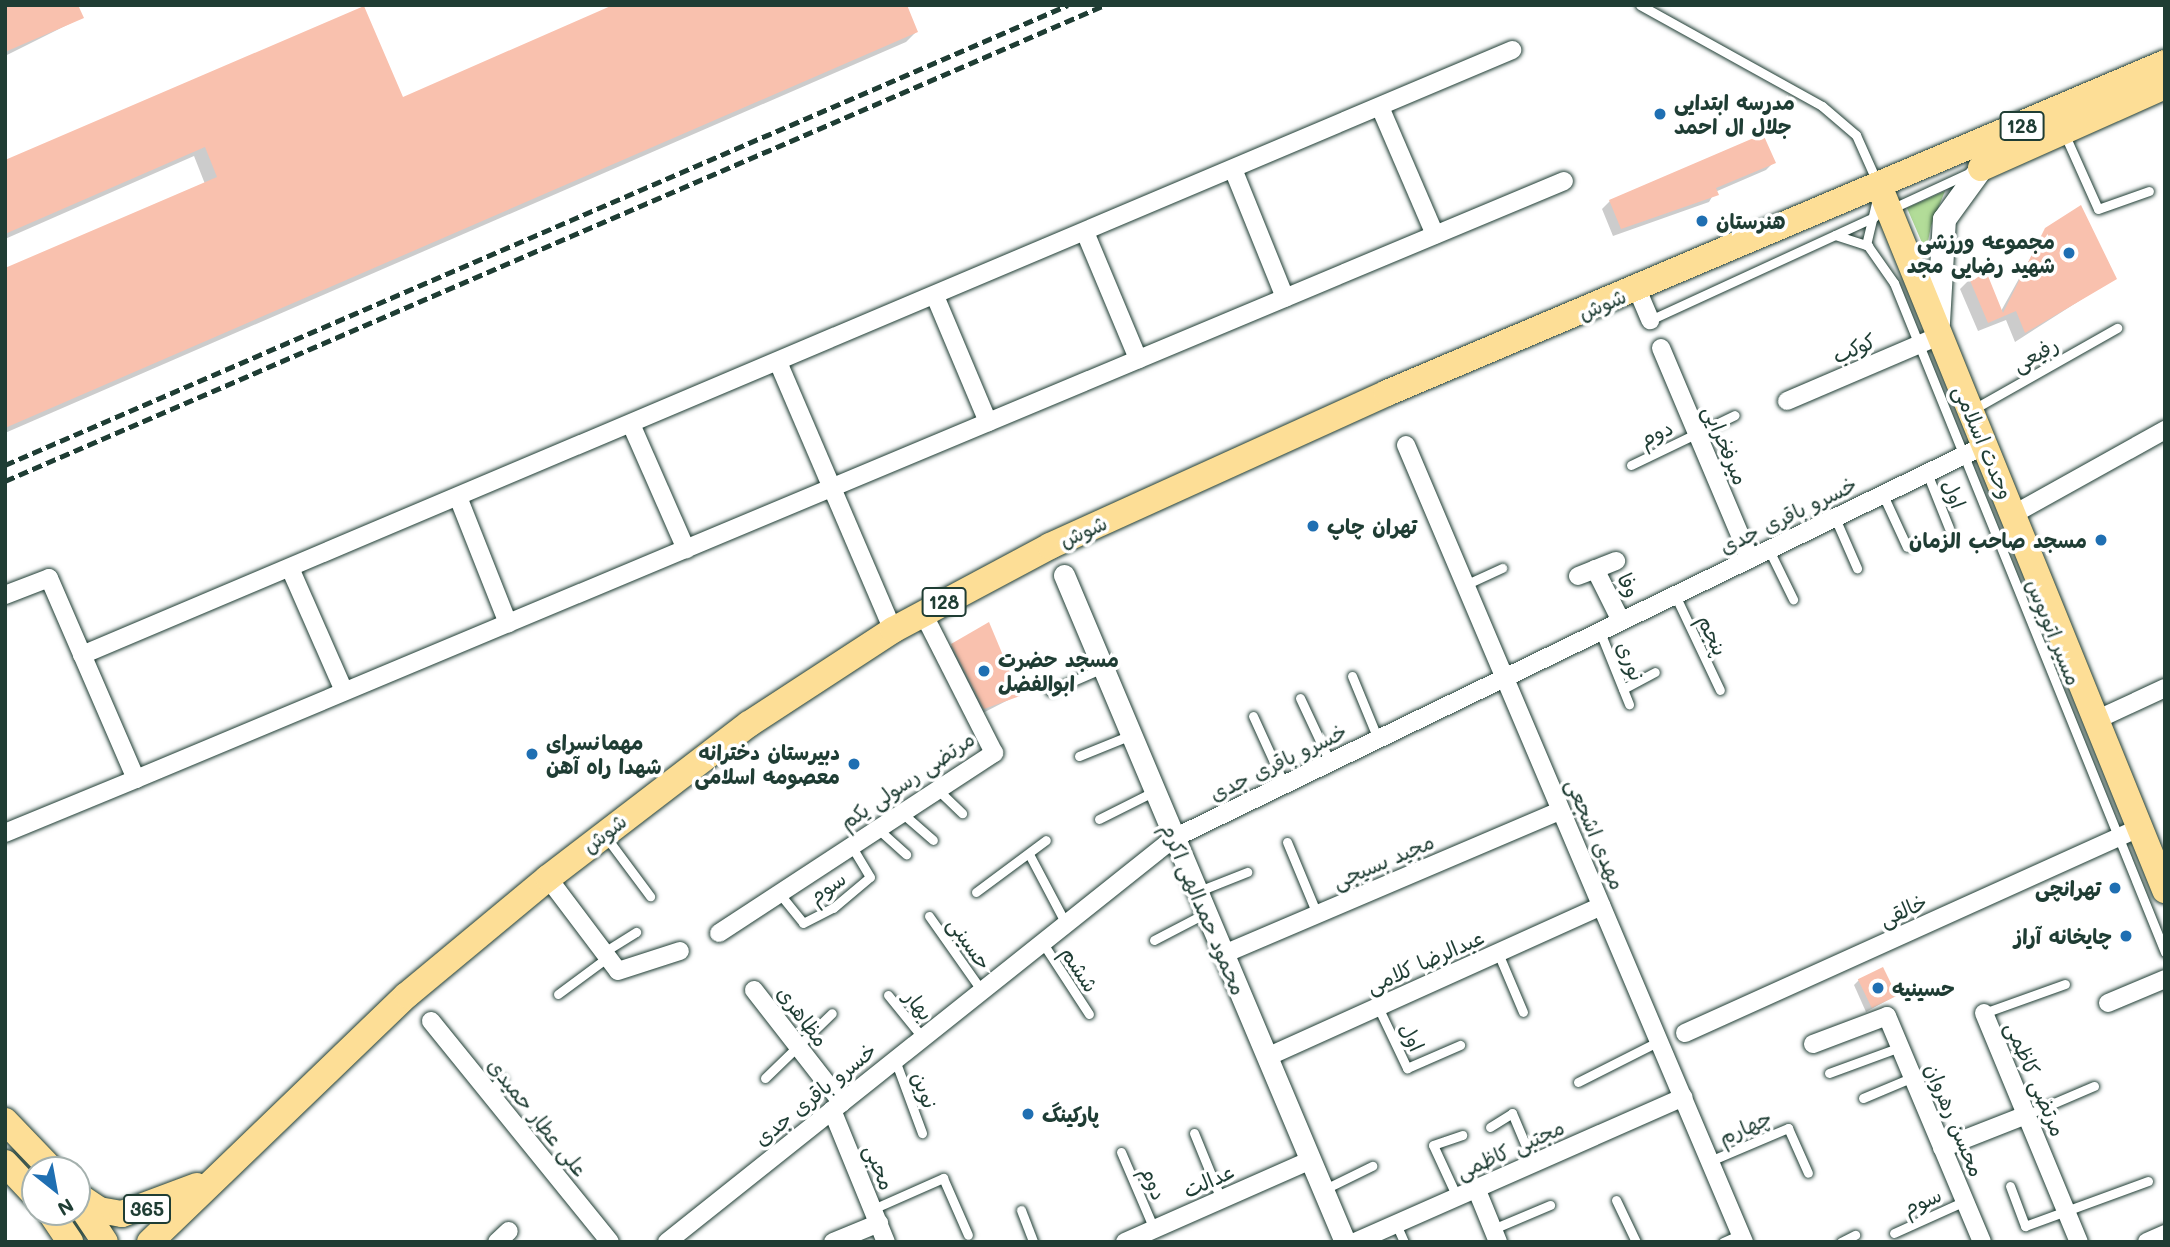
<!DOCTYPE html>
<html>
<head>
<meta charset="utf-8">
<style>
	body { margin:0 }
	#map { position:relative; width:2170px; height:1247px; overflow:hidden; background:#fff; font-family:Mali,"Playpen Sans Arabic",sans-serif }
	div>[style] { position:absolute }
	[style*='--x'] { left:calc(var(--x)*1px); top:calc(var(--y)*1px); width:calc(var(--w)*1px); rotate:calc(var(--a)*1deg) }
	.green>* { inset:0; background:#b2dc98 }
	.shadow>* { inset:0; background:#0003 }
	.building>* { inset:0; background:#f9c1ae; transform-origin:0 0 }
	.roads { filter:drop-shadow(0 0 2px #1f3d34) drop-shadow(0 0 2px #1f3d34) }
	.service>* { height:9px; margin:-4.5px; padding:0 4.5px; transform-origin:4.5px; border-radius:4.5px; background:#fff }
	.minor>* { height:18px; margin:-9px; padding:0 9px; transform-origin:9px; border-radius:9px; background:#fff }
	.tertiary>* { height:21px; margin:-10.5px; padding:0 10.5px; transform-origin:10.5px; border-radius:10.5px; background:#fff }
	.secondary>* { height:23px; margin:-11.5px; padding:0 11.5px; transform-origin:11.5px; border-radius:11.5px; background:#fff }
	.primary>* { height:26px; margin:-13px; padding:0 13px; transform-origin:13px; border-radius:13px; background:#fdde96 }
	.rail>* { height:5px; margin-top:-2.5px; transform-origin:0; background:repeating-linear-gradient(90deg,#1f3d34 0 10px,transparent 0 15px) }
	.dots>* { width:19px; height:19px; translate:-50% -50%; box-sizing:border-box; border:4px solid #fff; border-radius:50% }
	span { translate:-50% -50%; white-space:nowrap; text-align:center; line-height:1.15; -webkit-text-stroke:7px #fff; paint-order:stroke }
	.shield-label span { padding:2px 5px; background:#fff; border:2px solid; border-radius:5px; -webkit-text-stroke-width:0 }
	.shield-label { font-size:19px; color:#1f3d34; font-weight:700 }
	.poi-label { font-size:21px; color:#1f3d34; font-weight:700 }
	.left { translate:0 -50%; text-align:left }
	.right { translate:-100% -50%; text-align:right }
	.street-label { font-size:21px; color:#1f3d34 }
	.frame { position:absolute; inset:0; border:7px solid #1f3d34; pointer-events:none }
	.north { position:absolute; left:21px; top:1156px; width:70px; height:70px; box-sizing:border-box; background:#fff; border:2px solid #a5b1ae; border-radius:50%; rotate:149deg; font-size:19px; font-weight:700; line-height:28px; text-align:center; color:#1f3d34 }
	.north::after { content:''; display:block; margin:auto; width:24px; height:32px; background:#1f6fb2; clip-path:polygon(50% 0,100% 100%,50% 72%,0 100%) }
</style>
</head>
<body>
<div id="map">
	<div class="green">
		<i style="clip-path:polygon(1945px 191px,1931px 226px,1926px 252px,1907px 208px)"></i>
	</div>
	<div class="shadow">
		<i style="clip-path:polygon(5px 5px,81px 18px,5px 56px)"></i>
		<i style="clip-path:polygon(916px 32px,906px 42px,5px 433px,5px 270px,205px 184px,194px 156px,5px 239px,5px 162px,402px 99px)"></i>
		<i style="clip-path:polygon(1763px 136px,1774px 162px,1766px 170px,1715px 192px,1709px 202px,1613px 236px,1602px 209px,1610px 201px)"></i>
		<i style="clip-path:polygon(2046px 230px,2115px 278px,2015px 342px,2006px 320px,1978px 331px,1960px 289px,1970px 279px,2001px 311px)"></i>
		<i style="clip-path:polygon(952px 645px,1018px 695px,977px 716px,945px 653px)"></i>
		<i style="clip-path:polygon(1859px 980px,1895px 996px,1866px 1012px,1854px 985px)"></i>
	</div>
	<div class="building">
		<i style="clip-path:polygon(5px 5px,78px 5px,84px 18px,5px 52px)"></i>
		<i style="clip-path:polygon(613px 5px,907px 5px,918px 32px,5px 428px,5px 268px,217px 177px,205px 147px,5px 234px,5px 160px,364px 6px,403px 97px)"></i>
		<i style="clip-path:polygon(1763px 134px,1776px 163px,1716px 188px,1719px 195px,1621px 229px,1609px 200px)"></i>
		<i style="clip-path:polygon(2081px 205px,2117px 279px,2025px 333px,2016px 311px,1988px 323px,1969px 278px,1986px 271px,2003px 313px,2045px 228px)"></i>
		<i style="clip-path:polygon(989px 622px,1020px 696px,984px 709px,951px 644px)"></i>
		<i style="left:1883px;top:967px;width:32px;height:28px;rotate:64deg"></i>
	</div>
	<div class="roads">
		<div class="service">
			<i style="--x:1640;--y:5;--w:208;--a:29"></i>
			<i style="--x:1822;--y:106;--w:45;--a:40.5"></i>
			<i style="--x:1856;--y:135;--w:51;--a:65.9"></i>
			<i style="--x:2064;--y:133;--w:83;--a:65.9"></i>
			<i style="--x:2098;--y:209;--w:54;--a:-19.4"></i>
			<i style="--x:1893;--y:208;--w:84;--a:-24.7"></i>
			<i style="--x:1835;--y:235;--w:35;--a:18"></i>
			<i style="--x:1868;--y:246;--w:45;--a:54.9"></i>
			<i style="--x:1894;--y:283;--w:722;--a:67.95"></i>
			<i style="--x:1866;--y:245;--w:47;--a:-76.6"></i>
			<i style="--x:1650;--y:320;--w:247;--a:-24.7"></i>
			<i style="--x:1972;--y:410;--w:167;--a:-29.5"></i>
			<i style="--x:1631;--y:465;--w:115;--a:-25.7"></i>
			<i style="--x:1927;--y:473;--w:59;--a:68.2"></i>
			<i style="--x:1883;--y:495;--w:57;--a:65.2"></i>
			<i style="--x:1835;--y:518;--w:55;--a:66.3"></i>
			<i style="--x:1769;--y:550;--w:55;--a:63.9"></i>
			<i style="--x:1465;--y:585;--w:41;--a:-24.7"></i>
			<i style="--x:1675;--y:595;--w:105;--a:64.7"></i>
			<i style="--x:1600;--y:632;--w:78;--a:68.1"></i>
			<i style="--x:1352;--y:676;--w:68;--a:67.6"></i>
			<i style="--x:1623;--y:689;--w:36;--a:-28"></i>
			<i style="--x:1050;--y:691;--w:58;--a:-23.5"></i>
			<i style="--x:1300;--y:698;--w:71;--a:64.9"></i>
			<i style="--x:1253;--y:716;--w:75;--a:65.5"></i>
			<i style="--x:1079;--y:756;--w:56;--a:-22"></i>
			<i style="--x:937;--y:789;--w:35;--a:44"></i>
			<i style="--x:902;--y:813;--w:41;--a:41.1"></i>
			<i style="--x:1099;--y:819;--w:63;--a:-26.6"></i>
			<i style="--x:878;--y:829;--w:38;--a:42"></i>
			<i style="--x:606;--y:837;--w:74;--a:53.3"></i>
			<i style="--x:1287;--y:842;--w:78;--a:67.4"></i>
			<i style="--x:1029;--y:854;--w:79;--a:62.1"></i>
			<i style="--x:1199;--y:891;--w:52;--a:-21.6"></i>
			<i style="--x:976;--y:892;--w:87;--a:-36.6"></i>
			<i style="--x:779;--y:893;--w:38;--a:51"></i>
			<i style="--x:803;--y:923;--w:34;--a:-27"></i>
			<i style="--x:833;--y:908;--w:48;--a:-40"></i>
			<i style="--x:870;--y:877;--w:37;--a:-121"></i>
			<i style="--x:929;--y:916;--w:92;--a:54.8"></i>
			<i style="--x:1154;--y:940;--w:59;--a:-27.4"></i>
			<i style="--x:1042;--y:942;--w:86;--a:56.9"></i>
			<i style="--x:604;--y:952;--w:38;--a:-32"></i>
			<i style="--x:1498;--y:953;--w:64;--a:67"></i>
			<i style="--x:558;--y:994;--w:62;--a:-36.5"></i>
			<i style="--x:888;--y:995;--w:55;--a:50.9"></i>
			<i style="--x:1378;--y:1007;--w:68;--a:64.6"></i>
			<i style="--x:1407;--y:1068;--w:58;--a:-23.5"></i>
			<i style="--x:1984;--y:1013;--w:86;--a:-19.7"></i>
			<i style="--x:895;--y:1060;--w:78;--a:69.7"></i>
			<i style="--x:1829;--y:1073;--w:76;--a:-20.1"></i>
			<i style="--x:765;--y:1078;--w:93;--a:-44.1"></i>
			<i style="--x:1578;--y:1082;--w:91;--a:-26.8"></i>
			<i style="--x:488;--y:1091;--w:19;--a:-39"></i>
			<i style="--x:1863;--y:1098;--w:54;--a:-22.8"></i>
			<i style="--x:2026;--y:1115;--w:74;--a:-23.1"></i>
			<i style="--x:1490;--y:1127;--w:26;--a:-32"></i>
			<i style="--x:1512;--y:1113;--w:54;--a:67.2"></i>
			<i style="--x:1194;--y:1133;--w:71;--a:67.8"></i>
			<i style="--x:1121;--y:1152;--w:84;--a:66.8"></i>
			<i style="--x:1710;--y:1161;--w:85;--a:-22.9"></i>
			<i style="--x:1788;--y:1128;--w:49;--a:66"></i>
			<i style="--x:2010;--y:1186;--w:43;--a:69.4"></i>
			<i style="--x:2025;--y:1226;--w:131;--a:-20.1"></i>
			<i style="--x:1323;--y:1190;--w:55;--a:-26.1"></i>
			<i style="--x:1457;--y:1197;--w:57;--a:-114.8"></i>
			<i style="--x:1433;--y:1145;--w:31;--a:-19"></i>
			<i style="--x:1616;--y:1200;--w:47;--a:64.5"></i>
			<i style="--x:873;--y:1209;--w:77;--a:-23.9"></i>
			<i style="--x:943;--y:1178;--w:62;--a:66.3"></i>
			<i style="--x:1021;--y:1210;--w:34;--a:69"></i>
			<i style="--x:1396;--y:1224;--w:20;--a:66"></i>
			<i style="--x:1493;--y:1229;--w:62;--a:-22.8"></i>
			<i style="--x:1894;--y:1233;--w:78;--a:-24.3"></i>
			<i style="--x:1723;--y:1242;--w:20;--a:-24"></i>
			<i style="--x:1841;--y:1242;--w:16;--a:-27"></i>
		</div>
		<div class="minor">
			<i style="--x:1380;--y:107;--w:139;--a:66.7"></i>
			<i style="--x:1233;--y:169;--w:139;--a:68"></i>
			<i style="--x:1085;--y:232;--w:138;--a:67.3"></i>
			<i style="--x:1637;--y:289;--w:34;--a:67"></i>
			<i style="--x:935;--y:296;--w:137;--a:67.2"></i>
			<i style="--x:1661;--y:348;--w:229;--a:67.1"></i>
			<i style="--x:778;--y:362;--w:292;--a:66.8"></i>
			<i style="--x:1787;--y:401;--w:165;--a:-23.2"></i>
			<i style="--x:631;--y:424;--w:137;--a:66.3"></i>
			<i style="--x:1406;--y:445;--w:866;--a:67.02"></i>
			<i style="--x:458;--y:497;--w:136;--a:68.4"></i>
			<i style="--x:2014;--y:514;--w:173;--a:-29.1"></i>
			<i style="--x:290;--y:568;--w:134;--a:66.3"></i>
			<i style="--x:1595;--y:569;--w:58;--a:63.4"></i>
			<i style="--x:1578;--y:576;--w:41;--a:-21.5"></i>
			<i style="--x:5;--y:595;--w:47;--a:-21.1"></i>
			<i style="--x:49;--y:578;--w:219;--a:66.6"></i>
			<i style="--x:136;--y:779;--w:1548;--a:-22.72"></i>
			<i style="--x:82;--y:655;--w:1553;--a:-22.93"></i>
			<i style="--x:2096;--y:720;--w:76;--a:-24.9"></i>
			<i style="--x:5;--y:833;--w:142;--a:-22.4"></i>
			<i style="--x:548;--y:878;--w:116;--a:53"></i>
			<i style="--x:618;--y:971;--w:65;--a:-17.9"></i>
			<i style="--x:719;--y:933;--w:329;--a:-33.2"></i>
			<i style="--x:994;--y:753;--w:157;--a:-116.9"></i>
			<i style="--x:1224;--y:954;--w:366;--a:-23.1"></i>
			<i style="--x:754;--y:990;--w:143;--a:52.1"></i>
			<i style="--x:2108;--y:1003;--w:62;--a:-22.8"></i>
			<i style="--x:1984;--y:1013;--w:248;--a:67.5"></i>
			<i style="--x:431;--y:1021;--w:284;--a:51"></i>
			<i style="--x:1685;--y:1033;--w:499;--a:-24.3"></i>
			<i style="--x:1813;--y:1044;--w:79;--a:-20.7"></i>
			<i style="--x:1887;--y:1016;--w:245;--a:67.2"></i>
			<i style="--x:1267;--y:1057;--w:367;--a:-24.3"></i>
			<i style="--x:832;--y:1110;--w:143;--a:67.8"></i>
			<i style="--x:1942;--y:1148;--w:90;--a:-21.4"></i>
			<i style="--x:1476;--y:1188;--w:58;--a:67.8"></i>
			<i style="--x:497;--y:1242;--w:16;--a:-43"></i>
			<i style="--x:667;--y:1242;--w:648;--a:-38.55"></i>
			<i style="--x:1174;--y:838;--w:901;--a:-25.85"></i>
			<i style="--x:833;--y:1242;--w:50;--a:-22.4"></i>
			<i style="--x:1125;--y:1242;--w:203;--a:-23.8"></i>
			<i style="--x:1355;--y:1242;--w:359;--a:-23.8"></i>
			<i style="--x:2147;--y:1242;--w:20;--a:-24"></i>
		</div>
		<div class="tertiary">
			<i style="--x:1064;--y:575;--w:724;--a:67.15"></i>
		</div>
		<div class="secondary">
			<i style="--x:1938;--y:322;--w:103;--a:-86.7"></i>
			<i style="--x:1944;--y:219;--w:63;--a:-54"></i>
		</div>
		<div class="primary">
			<i style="--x:1981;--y:168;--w:201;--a:-24"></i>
			<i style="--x:1880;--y:188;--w:758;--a:67.9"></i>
			<i style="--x:5;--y:1121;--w:68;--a:46.2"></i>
			<i style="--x:5;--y:1163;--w:44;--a:46.8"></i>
			<i style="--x:77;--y:1195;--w:27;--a:34"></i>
			<i style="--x:99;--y:1210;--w:23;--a:10"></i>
			<i style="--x:122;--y:1214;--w:80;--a:-20.5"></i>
			<i style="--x:77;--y:1200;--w:50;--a:56.3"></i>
			<i style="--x:50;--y:1212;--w:36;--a:56"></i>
			<i style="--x:150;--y:1242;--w:356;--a:-43.9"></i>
			<i style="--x:407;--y:995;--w:183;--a:-39.7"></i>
			<i style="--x:548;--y:878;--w:253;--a:-37.5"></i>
			<i style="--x:749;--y:724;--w:172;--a:-33.1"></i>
			<i style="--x:893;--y:630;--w:178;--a:-28.1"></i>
			<i style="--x:1050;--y:546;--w:370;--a:-24.4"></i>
			<i style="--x:1387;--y:393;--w:845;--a:-22.98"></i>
		</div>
	</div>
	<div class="rail">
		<i style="--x:5;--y:465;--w:1158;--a:-23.4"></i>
		<i style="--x:5;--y:481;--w:1199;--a:-23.4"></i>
	</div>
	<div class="dots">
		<i style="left:1660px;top:114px;background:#1f6fb2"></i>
		<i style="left:1702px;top:221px;background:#1f6fb2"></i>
		<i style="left:2069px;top:253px;background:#1f6fb2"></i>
		<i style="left:1313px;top:526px;background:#1f6fb2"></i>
		<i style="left:2101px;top:540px;background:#1f6fb2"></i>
		<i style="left:984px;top:671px;background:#1f6fb2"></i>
		<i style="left:532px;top:754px;background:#1f6fb2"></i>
		<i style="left:854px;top:764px;background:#1f6fb2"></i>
		<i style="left:2115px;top:888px;background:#1f6fb2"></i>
		<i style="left:2126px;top:936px;background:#1f6fb2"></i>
		<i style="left:1878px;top:988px;background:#1f6fb2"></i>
		<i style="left:1028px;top:1114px;background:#1f6fb2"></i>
	</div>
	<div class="shield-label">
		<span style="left:2022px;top:126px">128</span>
		<span style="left:944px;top:602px">128</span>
		<span style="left:147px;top:1209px">365</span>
	</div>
	<div class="poi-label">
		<span class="left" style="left:1674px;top:114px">مدرسه ابتدایی<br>جلال ال احمد</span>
		<span class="left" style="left:1716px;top:221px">هنرستان</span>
		<span class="right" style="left:2055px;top:253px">مجموعه ورزشی<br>شهید رضایی مجد</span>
		<span class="left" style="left:1327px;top:526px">تهران چاپ</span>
		<span class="right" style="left:2087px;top:540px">مسجد صاحب الزمان</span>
		<span class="left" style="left:998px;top:671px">مسجد حضرت<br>ابوالفضل</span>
		<span class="left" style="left:546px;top:754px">مهمانسرای<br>شهدا راه آهن</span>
		<span class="right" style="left:840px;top:764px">دبیرستان دخترانه<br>معصومه اسلامی</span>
		<span class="right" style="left:2101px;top:888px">تهرانچی</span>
		<span class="right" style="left:2112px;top:936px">چایخانه آراز</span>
		<span class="left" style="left:1892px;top:988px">حسینیه</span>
		<span class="left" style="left:1042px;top:1114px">پارکینگ</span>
	</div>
	<div class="street-label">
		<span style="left:1602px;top:304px;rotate:-23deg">شوش</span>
		<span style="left:1854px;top:348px;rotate:-23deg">کوکب</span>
		<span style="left:2035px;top:354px;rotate:-29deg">رفیعی</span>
		<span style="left:1656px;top:433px;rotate:-25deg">دوم</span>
		<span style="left:1984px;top:442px;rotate:67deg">وحدت اسلامی</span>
		<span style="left:1726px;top:445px;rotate:67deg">میرفخرایی</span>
		<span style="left:1954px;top:494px;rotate:68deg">اول</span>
		<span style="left:1788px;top:515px;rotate:-26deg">خسرو باقری جدی</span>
		<span style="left:1083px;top:531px;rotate:-24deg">شوش</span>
		<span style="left:1629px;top:585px;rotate:64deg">وفا</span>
		<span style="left:2054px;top:632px;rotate:68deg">مسیر اتوبوس</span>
		<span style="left:1713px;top:635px;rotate:65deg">پنجم</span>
		<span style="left:1631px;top:661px;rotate:68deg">نوری</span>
		<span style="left:1278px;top:762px;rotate:-26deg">خسرو باقری جدی</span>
		<span style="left:907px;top:780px;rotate:-34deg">مرتضی رسولی یکم</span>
		<span style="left:604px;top:833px;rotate:-38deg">شوش</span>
		<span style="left:1596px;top:834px;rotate:67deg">مهدی اشجعی</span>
		<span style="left:1383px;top:861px;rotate:-23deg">مجید بسیجی</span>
		<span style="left:827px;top:887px;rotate:-35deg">سوم</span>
		<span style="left:1204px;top:909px;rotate:67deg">محمود حمدالهی اکرم</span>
		<span style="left:1903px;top:910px;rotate:-24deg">خالقی</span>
		<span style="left:970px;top:943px;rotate:55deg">حسینی</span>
		<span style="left:1425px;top:961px;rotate:-24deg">عبدالرضا کلامی</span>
		<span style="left:1080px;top:969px;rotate:57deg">ششم</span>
		<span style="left:919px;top:1005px;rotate:51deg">بهار</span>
		<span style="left:803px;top:1016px;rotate:53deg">مظاهری</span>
		<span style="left:1412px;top:1037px;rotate:64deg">اول</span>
		<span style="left:2036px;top:1079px;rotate:67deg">مرتضی کاظمی</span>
		<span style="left:925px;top:1090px;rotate:70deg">نوین</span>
		<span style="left:815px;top:1094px;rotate:-39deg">خسرو باقری جدی</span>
		<span style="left:538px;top:1117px;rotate:51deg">علی عطار حمیدی</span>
		<span style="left:1955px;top:1120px;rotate:67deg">محسن رهروان</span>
		<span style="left:1745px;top:1127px;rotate:-24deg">چهارم</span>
		<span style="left:1510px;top:1149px;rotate:-24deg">مجتبی کاظمی</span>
		<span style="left:880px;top:1167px;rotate:68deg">محبی</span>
		<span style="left:1209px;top:1180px;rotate:-24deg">عدالت</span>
		<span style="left:1154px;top:1183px;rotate:67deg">دوم</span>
		<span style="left:1922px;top:1201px;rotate:-24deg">سوم</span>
	</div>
	<div class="frame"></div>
	<div class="north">N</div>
</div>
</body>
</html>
